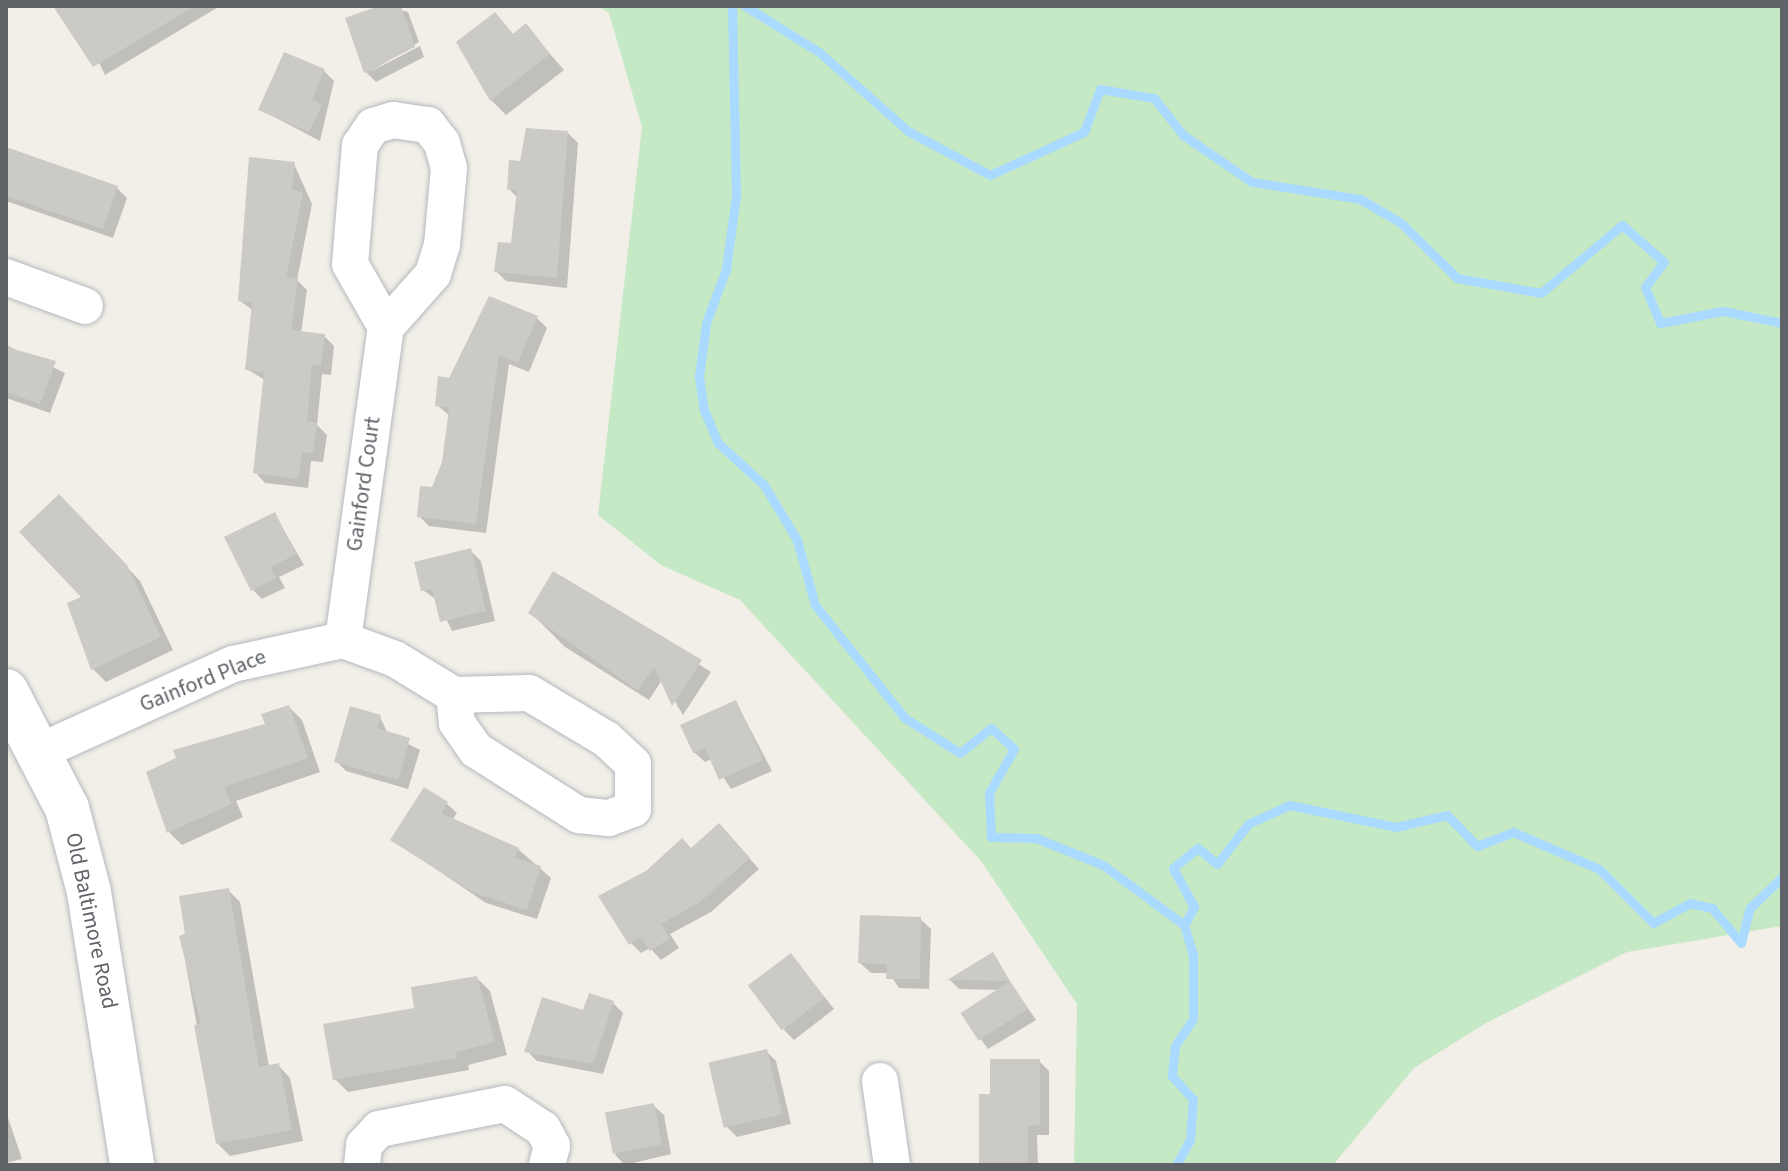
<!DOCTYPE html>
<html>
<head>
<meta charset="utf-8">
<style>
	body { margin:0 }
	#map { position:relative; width:1788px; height:1171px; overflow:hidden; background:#f1efe8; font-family:"Source Sans 3",sans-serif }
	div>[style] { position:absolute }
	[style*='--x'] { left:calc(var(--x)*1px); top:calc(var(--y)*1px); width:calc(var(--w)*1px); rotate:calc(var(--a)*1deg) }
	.green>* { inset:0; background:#c5e8c5 }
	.shadow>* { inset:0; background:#0003 }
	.stream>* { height:9px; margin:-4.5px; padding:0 4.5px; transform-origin:4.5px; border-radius:4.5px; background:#aadaff }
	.building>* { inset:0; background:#cccac5; transform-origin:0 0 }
	.roads { filter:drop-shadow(0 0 2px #b5b8bc) drop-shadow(0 0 2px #b5b8bc) }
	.street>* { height:36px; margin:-18px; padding:0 18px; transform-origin:18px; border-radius:18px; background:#fff }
	.secondary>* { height:44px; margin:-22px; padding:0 22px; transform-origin:22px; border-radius:22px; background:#fff }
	span { translate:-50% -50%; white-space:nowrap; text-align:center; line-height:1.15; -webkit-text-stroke:8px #fff; paint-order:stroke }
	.street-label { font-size:22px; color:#5f6368 }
	.frame { position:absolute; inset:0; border:8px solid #5f6368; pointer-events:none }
</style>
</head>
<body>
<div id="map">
	<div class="green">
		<i style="clip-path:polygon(598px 6px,1782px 6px,1782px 926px,1627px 952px,1486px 1023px,1414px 1068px,1333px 1165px,1074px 1165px,1077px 1004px,981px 861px,740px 600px,661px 565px,598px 515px,642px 127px,609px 13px)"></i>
	</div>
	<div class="shadow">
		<i style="clip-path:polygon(72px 6px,220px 6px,105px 75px)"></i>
		<i style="clip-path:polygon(385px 6px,408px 12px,419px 42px,368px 73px,420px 46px,424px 57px,376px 82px,366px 72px,348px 19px)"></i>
		<i style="clip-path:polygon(495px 14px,514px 35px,526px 26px,564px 70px,506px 115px,491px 100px)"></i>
		<i style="clip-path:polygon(324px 71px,334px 81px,320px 141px,261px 110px)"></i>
		<i style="clip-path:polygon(568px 133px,578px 143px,567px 288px,506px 281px,496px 271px,513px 245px,518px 198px,509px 189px,521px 163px)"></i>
		<i style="clip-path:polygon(6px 149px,117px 188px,127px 198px,113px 238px,6px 201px)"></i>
		<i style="clip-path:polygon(294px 164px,312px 204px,297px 280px,307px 290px,301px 334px,324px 336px,334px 346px,331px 375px,322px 374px,317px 425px,327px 435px,323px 462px,311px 461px,308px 488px,265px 483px,255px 472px,265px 380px,247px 369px,254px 311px,240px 301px)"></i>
		<i style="clip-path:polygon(537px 318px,547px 328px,529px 372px,509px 364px,486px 533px,429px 526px,419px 516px,444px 462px,450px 416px,437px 405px,450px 380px)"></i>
		<i style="clip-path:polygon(6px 345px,65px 373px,50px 413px,6px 398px)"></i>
		<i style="clip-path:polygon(72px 509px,140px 581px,173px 650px,106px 682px,93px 669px,69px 604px,84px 597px)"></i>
		<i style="clip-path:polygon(275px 515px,304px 565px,279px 577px,285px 588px,262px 599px,252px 589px)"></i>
		<i style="clip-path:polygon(471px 551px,481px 561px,495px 621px,452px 631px,437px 600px,423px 590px)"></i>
		<i style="clip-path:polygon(554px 574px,711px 672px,683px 715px,662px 680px,649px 700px,565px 647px,531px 613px)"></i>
		<i style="clip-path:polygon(736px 702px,772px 771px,731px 789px,712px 759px,705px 762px,694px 752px)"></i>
		<i style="clip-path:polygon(289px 707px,302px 720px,320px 772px,236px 801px,243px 817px,182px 845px,169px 832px,148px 773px,268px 726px)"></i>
		<i style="clip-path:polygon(380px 717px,388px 734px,420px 750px,408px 789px,346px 771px,336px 761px)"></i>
		<i style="clip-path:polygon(446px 803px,457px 813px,452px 820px,518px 849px,551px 878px,537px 919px,486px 903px,393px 840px)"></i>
		<i style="clip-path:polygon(729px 836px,759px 869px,711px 912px,670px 934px,679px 948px,661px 960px,650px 948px,641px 953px,631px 943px,691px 851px)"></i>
		<i style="clip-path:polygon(228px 890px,240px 902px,269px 1067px,278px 1065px,290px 1078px,303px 1141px,230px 1156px,218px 1144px,181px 937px)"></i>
		<i style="clip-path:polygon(920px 919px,931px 929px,929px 989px,899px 988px,889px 973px,871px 973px,860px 963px)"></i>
		<i style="clip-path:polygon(992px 955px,1036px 1020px,988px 1049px,963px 1014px,1001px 990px,959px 989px,950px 980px)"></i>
		<i style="clip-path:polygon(800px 966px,834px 1009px,794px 1040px,784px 1030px)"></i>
		<i style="clip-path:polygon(477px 978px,490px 991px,507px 1055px,468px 1065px,469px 1070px,348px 1092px,335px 1079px,416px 1009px)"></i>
		<i style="clip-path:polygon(613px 1003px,623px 1013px,603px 1074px,537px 1061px,527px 1051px)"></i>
		<i style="clip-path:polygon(766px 1051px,776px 1061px,791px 1124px,737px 1137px,727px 1127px)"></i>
		<i style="clip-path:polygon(1039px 1061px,1049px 1071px,1049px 1135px,1037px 1135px,1038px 1165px,981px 1165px,992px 1096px)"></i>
		<i style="clip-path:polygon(653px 1105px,664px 1115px,671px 1154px,625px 1165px,615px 1155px)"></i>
		<i style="clip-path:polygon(6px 1112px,22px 1159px,6px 1163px)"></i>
		<i style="clip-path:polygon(823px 1163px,825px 1165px,773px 1164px)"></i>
	</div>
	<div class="stream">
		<i style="--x:732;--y:6;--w:189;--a:88.8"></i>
		<i style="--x:736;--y:195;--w:75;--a:97.7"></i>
		<i style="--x:726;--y:269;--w:58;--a:110.3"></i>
		<i style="--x:706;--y:323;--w:53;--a:97.5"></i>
		<i style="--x:699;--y:376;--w:34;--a:82"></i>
		<i style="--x:704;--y:410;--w:36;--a:67"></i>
		<i style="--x:718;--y:443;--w:62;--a:42.4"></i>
		<i style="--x:764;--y:485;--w:64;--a:59"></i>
		<i style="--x:797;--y:540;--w:67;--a:74.5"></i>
		<i style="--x:815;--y:605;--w:144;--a:51.5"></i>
		<i style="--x:905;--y:718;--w:65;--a:32.5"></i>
		<i style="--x:960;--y:753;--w:40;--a:-39"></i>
		<i style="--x:991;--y:728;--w:31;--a:42"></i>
		<i style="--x:1014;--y:749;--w:51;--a:119.6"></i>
		<i style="--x:989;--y:793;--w:44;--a:87.4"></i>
		<i style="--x:991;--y:837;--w:45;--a:1.3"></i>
		<i style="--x:1036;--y:838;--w:72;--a:21.9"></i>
		<i style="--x:1103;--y:865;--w:101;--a:36.5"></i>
		<i style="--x:1184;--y:925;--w:30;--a:73"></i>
		<i style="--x:1193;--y:954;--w:65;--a:90"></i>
		<i style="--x:1193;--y:1019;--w:32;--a:124"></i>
		<i style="--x:1175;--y:1046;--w:30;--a:96"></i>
		<i style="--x:1172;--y:1076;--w:31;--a:48"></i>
		<i style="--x:1193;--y:1099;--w:41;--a:94.2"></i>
		<i style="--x:1190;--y:1140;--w:29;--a:119"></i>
		<i style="--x:745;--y:6;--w:87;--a:31.9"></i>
		<i style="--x:819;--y:52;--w:119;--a:41.6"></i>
		<i style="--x:908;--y:131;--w:93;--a:28.2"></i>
		<i style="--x:990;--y:175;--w:103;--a:-24.6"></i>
		<i style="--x:1084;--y:132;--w:46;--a:-69.6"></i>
		<i style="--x:1100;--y:89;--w:55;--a:9.5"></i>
		<i style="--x:1154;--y:98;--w:47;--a:51.9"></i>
		<i style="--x:1183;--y:135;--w:83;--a:34.3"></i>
		<i style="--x:1252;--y:182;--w:109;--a:8.9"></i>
		<i style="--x:1360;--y:199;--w:48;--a:30.3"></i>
		<i style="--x:1401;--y:223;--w:78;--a:44.5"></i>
		<i style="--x:1457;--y:278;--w:85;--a:10.1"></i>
		<i style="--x:1541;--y:293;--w:106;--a:-40"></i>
		<i style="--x:1622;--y:225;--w:56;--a:41.4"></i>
		<i style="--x:1664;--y:262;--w:31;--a:127"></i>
		<i style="--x:1645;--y:287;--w:39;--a:67"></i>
		<i style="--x:1660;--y:323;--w:64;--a:-10.8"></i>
		<i style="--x:1723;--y:311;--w:60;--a:11.5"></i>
		<i style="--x:1184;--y:925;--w:21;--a:-61"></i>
		<i style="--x:1194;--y:907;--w:44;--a:-118.3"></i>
		<i style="--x:1173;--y:868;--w:32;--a:-39"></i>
		<i style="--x:1198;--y:848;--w:25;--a:40"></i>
		<i style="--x:1217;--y:864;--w:51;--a:-52.2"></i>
		<i style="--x:1248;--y:824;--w:45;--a:-24.9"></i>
		<i style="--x:1289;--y:805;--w:109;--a:11.6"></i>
		<i style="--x:1396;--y:827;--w:52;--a:-13.2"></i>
		<i style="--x:1447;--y:815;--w:43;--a:45.9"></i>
		<i style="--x:1477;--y:846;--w:39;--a:-21"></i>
		<i style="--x:1513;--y:832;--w:94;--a:23.3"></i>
		<i style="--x:1599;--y:869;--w:76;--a:45"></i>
		<i style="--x:1653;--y:923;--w:42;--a:-28.4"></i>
		<i style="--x:1690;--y:903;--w:23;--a:13"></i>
		<i style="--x:1712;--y:908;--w:45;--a:50.4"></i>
		<i style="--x:1741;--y:943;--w:36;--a:-76"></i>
		<i style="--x:1750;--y:908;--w:45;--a:-44.1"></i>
	</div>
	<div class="building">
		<i style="clip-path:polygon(53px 6px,195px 6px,93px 67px)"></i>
		<i style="clip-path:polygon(379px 6px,401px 6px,415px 47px,364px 73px,345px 18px)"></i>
		<i style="clip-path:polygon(495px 12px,513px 34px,526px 23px,550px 54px,490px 101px,456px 42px)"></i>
		<i style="clip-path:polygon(284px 52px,325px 69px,312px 100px,322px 105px,309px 132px,258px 110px)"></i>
		<i style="clip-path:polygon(526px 128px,568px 131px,557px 278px,494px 272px,498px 242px,511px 243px,517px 190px,507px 190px,509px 160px,520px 161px)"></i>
		<i style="clip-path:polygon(6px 147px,118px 186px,103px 229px,6px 196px)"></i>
		<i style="clip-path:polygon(249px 157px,295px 162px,292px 190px,303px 192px,286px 277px,298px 278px,291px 330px,325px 334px,321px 366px,312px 365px,307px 421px,317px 423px,313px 453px,302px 452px,298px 479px,253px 473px,264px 372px,245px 370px,252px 303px,238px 301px)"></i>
		<i style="clip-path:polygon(489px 296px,538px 316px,518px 363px,499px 355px,476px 524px,417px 517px,420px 486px,432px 487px,442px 462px,449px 408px,435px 406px,438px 376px,449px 378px)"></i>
		<i style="clip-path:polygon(6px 347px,56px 361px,40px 404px,6px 392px)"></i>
		<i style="clip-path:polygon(59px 494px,127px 565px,161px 637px,91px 670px,67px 603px,81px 597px,19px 532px)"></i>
		<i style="clip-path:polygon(275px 512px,296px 554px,271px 567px,276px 578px,251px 591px,224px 537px)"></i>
		<i style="clip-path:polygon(471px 548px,486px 611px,440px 622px,432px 589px,421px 591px,414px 562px)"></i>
		<i style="clip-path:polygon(553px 571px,702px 660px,672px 706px,654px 667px,638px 691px,528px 613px)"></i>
		<i style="clip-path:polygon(736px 700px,763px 760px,719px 780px,705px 748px,693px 753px,680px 725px)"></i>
		<i style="clip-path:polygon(289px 705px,308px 758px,224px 787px,232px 804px,167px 833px,146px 772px,176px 758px,173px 750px,265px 724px,261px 714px)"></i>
		<i style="clip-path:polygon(350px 706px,381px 715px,377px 728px,410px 738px,398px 780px,334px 762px)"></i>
		<i style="clip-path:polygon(424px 787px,448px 802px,441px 813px,519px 848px,515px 858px,541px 866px,527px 910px,474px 893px,390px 840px)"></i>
		<i style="clip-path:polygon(719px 823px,750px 858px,700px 902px,661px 924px,670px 938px,650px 951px,641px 937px,629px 945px,598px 896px,646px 871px,682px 838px,691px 848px)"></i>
		<i style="clip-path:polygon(229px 888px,259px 1067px,279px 1063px,292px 1130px,216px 1144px,194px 1025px,201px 1024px,179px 936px,185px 934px,179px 896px)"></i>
		<i style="clip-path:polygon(860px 915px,921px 917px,920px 979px,886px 979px,887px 964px,858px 963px)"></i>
		<i style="clip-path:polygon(993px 952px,1010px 981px,947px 980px)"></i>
		<i style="left:791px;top:953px;width:56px;height:54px;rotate:53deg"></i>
		<i style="clip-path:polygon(477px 976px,495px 1042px,456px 1052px,457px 1058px,333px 1080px,323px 1024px,414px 1008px,411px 987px)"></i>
		<i style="left:1010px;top:981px;width:33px;height:59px;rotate:57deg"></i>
		<i style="clip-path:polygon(589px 993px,614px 1001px,593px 1064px,524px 1052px,542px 997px,583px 1010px)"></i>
		<i style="left:767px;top:1049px;width:67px;height:60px;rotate:77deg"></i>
		<i style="clip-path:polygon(990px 1059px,1040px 1059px,1040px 1125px,1028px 1126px,1028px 1165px,979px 1165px,979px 1094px,990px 1094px)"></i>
		<i style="left:654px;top:1103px;width:42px;height:50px;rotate:79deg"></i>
	</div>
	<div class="roads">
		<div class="street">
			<i style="--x:6;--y:277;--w:84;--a:20.2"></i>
			<i style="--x:343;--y:640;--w:316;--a:-82.2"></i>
			<i style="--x:386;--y:327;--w:71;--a:-48.4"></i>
			<i style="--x:433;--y:274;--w:30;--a:-73"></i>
			<i style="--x:442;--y:245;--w:77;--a:-84.8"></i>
			<i style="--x:449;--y:168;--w:26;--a:-106"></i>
			<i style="--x:442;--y:143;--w:23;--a:-128"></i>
			<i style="--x:428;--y:125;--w:35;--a:-172"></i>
			<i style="--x:393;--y:120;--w:21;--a:163"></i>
			<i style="--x:373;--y:126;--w:23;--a:124"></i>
			<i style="--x:360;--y:145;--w:119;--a:94.8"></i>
			<i style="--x:350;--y:264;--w:73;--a:60.3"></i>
			<i style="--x:41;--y:751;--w:211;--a:-24.4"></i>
			<i style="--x:233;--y:664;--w:113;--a:-12.3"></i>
			<i style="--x:343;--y:640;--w:55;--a:20.1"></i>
			<i style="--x:395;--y:659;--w:69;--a:31.4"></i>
			<i style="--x:454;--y:695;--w:28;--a:84"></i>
			<i style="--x:457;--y:723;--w:33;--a:55"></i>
			<i style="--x:476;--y:750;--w:122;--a:32.3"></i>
			<i style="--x:579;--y:815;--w:30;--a:6"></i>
			<i style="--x:609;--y:818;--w:26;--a:-21"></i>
			<i style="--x:633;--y:809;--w:45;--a:-90"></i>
			<i style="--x:633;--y:764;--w:37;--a:-137"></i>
			<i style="--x:606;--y:739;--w:90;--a:-149.1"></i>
			<i style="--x:529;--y:693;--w:75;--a:178.5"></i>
			<i style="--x:880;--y:1081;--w:85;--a:81.9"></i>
			<i style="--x:362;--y:1165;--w:20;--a:-84"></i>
			<i style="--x:364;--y:1145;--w:22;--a:-47"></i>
			<i style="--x:379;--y:1129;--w:128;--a:-11.2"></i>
			<i style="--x:505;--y:1104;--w:45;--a:33.3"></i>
			<i style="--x:543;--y:1129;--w:19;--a:62"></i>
			<i style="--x:552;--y:1146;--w:20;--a:105"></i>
		</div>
		<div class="secondary">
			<i style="--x:6;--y:691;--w:132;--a:62.5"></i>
			<i style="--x:67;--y:808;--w:87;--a:75.3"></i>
			<i style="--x:89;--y:892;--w:276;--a:81"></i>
		</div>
	</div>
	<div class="street-label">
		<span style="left:364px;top:484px;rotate:-82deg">Gainford Court</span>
		<span style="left:203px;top:681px;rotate:-22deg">Gainford Place</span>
		<span style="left:91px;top:921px;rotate:78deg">Old Baltimore Road</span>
	</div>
	<div class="frame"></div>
</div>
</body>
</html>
